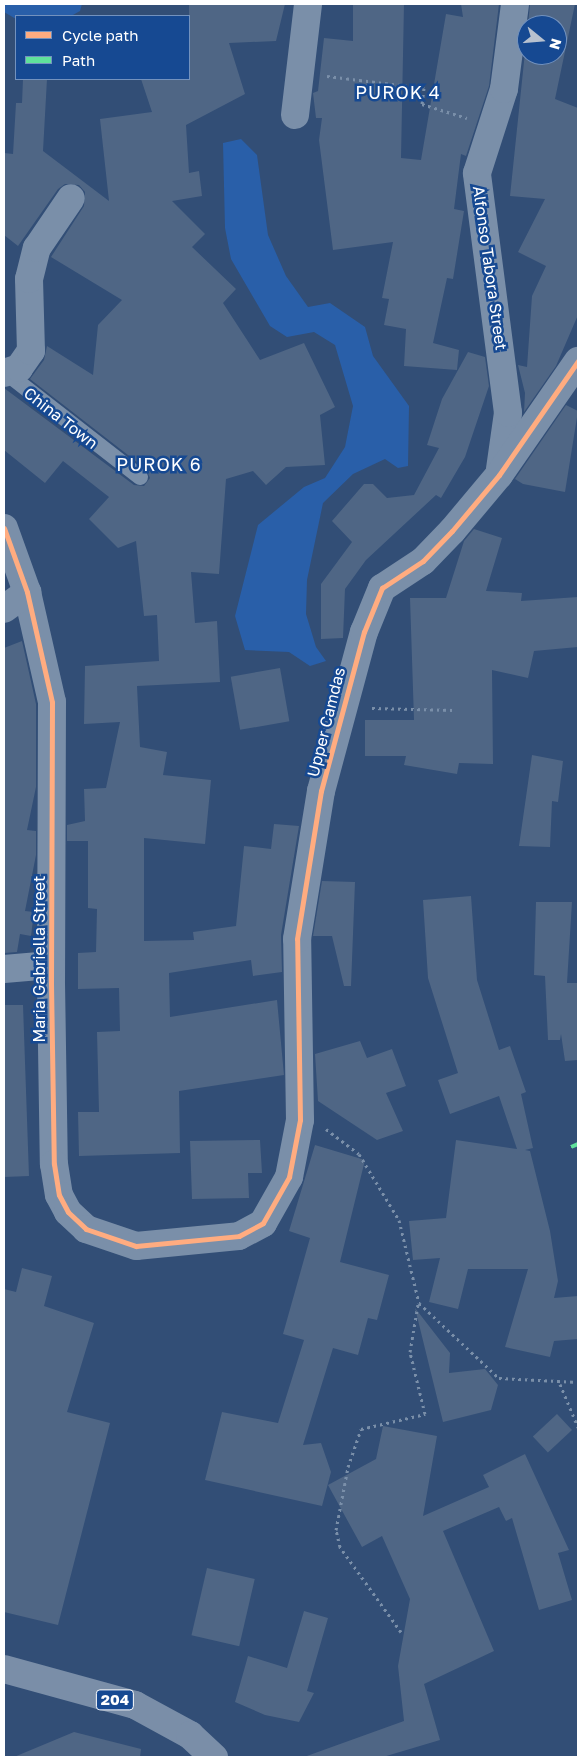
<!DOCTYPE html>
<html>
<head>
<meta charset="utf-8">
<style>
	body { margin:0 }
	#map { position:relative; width:582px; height:1761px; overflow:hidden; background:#324e76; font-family:"Golos Text",sans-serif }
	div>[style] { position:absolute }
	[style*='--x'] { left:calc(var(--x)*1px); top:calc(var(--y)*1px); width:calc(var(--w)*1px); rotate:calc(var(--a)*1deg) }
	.green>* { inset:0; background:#295fa9 }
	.building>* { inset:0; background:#4f6685; transform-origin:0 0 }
	.path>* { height:3px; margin-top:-1.5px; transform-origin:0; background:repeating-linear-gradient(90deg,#7a8fa9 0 2.5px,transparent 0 6.5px) }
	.service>* { height:16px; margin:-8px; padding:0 8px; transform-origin:8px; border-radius:8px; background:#7a8fa9 }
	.minor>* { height:28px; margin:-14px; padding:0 14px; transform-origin:14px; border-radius:14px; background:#7a8fa9 }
	.trunk>* { height:28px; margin:-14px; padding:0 14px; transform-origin:14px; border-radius:14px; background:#7a8ea8 }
	.quiet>* { height:4px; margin-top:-2px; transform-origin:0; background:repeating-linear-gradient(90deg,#60e19b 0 8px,transparent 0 12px) }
	.cycleway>* { height:5px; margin:-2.5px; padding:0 2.5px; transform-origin:2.5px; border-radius:2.5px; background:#ffac80 }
	span { translate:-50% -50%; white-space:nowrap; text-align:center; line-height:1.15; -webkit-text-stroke:5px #164992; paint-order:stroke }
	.shield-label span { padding:1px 4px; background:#164992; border:1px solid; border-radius:4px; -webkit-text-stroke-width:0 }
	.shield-label { font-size:15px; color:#fff; font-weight:700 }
	.street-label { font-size:16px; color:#fff }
	.neighbourhood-label { font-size:18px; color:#fff; letter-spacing:1px }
	.frame { position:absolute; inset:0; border:5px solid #fff; pointer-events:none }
	.legend { position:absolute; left:15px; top:15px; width:175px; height:65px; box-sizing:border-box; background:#164992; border:1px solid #7392be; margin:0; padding:6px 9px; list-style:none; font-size:15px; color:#fff }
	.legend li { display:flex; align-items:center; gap:10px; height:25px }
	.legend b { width:25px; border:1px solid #7392be }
	.north { position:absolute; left:517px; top:15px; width:50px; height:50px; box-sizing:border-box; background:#164992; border:1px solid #7392be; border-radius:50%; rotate:107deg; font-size:14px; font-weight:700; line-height:20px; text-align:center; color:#fff }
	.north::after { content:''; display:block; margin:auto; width:18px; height:22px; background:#b7c1cf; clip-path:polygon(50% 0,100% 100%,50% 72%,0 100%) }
</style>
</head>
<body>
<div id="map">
	<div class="green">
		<i style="clip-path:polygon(4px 4px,82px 4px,80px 11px,71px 16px,16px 19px,4px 12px)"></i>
		<i style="clip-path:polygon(241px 139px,257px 155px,268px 235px,286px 276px,308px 307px,330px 303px,365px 327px,373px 356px,409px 406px,408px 466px,398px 468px,385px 459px,353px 474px,323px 503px,307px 580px,306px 614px,316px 647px,326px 661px,310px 666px,289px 652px,245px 650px,235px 616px,258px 525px,304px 487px,325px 478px,345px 447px,353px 406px,335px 345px,314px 332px,287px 337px,270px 326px,231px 259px,225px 228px,223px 143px)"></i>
	</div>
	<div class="building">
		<i style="clip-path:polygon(189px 4px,285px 4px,276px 41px,229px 43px,245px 94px,186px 125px,189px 173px,199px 171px,202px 196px,172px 201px,205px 234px,192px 247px,236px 289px,223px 303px,260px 360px,304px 343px,335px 407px,320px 415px,325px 465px,286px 467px,266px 485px,253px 471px,226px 479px,219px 574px,191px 572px,195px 623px,217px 621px,220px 682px,137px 686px,140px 747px,167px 752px,163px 775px,211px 780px,205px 844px,144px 838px,144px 941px,194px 940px,193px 932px,236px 926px,244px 846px,271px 849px,274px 824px,299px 826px,281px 935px,282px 972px,253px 976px,251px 960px,169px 973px,170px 1017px,277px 1000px,284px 1075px,179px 1091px,180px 1153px,79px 1156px,78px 1112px,99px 1112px,97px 1032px,120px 1031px,119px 988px,78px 989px,78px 953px,96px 952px,97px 909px,88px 908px,88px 841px,67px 841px,67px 825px,85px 821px,84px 789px,106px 788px,120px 722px,84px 724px,85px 666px,159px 661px,157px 615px,144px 616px,136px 541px,118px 548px,89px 519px,109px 497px,63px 461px,45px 483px,4px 450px,4px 388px,134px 485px,144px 486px,150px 478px,146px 469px,30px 379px,44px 360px,47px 346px,93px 375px,98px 325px,122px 300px,51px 257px,84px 206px,85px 192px,79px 185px,65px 184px,58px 189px,18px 246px,4px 235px,4px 153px,13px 154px,16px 103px,22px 103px,23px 79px,47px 79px,43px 151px,109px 201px,100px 119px,152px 112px,141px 79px,189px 79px)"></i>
		<i style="clip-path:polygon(353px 4px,404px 4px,401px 158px,421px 160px,446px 14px,463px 17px,461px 4px,499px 4px,489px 86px,466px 156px,461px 154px,454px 209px,464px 211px,453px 279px,447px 278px,433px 343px,459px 350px,457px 370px,404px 366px,406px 329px,384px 325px,389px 299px,382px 298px,393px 242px,333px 250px,319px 140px,322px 118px,316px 118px,313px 93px,318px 91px,324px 38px,353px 41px)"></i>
		<i style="clip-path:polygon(530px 4px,575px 4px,555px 99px,578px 108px,578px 315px,556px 366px,524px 412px,525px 393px,518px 365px,527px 367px,532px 296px,546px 266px,518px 252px,545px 199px,510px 196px,527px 33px,527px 55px,557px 55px,557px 25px,528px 25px)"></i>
		<i style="clip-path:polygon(468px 352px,485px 357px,489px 386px,465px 457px,441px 498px,436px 495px,366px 560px,345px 589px,343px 638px,321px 639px,321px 584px,352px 542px,332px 521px,364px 484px,373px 484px,387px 498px,414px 495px,439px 448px,427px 445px,442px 399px)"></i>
		<i style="clip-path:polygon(566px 405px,578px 411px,565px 492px,523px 484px,515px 479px)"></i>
		<i style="clip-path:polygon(474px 529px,502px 538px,486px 591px,522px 593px,521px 601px,578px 597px,578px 647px,534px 651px,528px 678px,492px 670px,493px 764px,459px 763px,457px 774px,404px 765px,406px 756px,365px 756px,365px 720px,414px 720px,410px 598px,446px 598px,464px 541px)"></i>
		<i style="clip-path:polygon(22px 641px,36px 704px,36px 787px,27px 830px,36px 831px,36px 855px,25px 911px,34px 912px,31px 936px,20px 934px,17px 952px,4px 953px,4px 648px)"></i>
		<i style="left:280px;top:668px;width:54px;height:50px;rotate:80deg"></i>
		<i style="clip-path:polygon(532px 755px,563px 761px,558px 802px,552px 801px,550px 847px,519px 846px)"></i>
		<i style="clip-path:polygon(322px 881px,355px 882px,351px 986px,344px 986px,332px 936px,313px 936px)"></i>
		<i style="clip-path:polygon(471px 896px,477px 980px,499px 1050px,510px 1046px,526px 1092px,521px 1094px,533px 1148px,525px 1150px,530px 1151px,550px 1231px,558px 1281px,554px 1298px,578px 1296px,578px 1339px,554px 1341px,550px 1357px,505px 1347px,528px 1269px,468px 1269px,458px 1309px,429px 1302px,440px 1258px,413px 1260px,409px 1221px,446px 1218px,456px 1140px,517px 1149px,499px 1096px,450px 1114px,438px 1080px,458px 1073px,428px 978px,423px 900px)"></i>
		<i style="clip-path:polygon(536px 902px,572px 902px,567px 983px,578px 983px,578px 1060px,565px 1061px,561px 1034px,560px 1040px,548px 1040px,545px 976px,534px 975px)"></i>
		<i style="clip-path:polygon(4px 1005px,23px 1005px,29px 1176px,4px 1177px)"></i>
		<i style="clip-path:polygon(360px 1041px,367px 1058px,392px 1049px,406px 1086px,386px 1093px,403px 1131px,377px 1140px,318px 1101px,315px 1054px)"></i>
		<i style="clip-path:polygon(260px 1140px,262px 1173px,248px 1173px,249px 1198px,192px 1199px,190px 1141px)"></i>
		<i style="clip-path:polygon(315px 1145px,365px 1160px,340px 1262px,389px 1275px,377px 1320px,368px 1318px,358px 1355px,333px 1348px,303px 1445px,321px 1443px,331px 1472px,322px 1506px,205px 1480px,222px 1412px,278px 1423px,304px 1340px,283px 1334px,310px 1238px,289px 1231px)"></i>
		<i style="clip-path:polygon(22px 1268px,52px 1276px,44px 1306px,94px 1323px,67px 1412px,110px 1423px,58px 1625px,4px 1612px,4px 1289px,16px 1292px)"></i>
		<i style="clip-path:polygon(415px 1308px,450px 1353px,449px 1373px,485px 1369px,498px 1385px,491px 1410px,443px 1422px)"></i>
		<i style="left:557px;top:1414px;width:22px;height:33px;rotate:47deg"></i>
		<i style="clip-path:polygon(383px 1426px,437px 1436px,423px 1516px,489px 1487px,483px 1475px,525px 1454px,569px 1550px,558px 1553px,572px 1600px,539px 1610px,512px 1518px,506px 1521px,499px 1507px,443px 1531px,494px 1651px,424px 1684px,440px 1740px,383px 1757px,304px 1757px,404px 1721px,398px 1666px,410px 1599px,382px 1536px,362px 1547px,328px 1485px,376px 1459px)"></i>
		<i style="left:207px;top:1568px;width:49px;height:69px;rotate:13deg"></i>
		<i style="clip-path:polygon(304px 1611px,328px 1618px,307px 1691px,314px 1693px,299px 1722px,265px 1715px,235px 1702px,248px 1656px,287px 1668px)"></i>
		<i style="clip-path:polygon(74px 1732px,141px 1749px,140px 1757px,14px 1757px)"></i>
	</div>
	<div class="path">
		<i style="--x:327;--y:76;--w:98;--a:7.1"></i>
		<i style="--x:424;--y:88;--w:16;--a:97"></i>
		<i style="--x:422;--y:104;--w:47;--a:17.3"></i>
		<i style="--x:372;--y:708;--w:82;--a:1.4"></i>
		<i style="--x:326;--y:1129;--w:41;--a:37.1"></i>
		<i style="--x:359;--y:1154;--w:77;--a:58.8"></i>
		<i style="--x:399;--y:1220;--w:85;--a:76.5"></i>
		<i style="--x:419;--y:1303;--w:110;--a:43.2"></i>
		<i style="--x:499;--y:1378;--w:79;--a:2.9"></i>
		<i style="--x:560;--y:1384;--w:47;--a:67.3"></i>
		<i style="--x:401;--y:1632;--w:105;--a:-125.7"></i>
		<i style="--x:340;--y:1547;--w:17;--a:-103"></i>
		<i style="--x:336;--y:1530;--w:64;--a:-79.2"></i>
		<i style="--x:348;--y:1467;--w:40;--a:-71.1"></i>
		<i style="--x:361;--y:1429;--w:66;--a:-13.2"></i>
		<i style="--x:425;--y:1414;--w:64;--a:-103.6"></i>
		<i style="--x:410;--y:1352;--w:49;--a:-80.5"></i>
	</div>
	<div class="service">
		<i style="--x:9;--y:375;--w:166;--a:37.9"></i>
	</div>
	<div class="minor">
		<i style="--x:295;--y:115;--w:112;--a:-83.3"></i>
		<i style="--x:4;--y:373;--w:16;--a:-18"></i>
		<i style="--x:19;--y:368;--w:21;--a:-55"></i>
		<i style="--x:31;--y:351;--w:72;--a:-91.6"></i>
		<i style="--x:29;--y:279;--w:32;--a:-76"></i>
		<i style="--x:37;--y:248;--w:60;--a:-55.8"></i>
		<i style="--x:500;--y:469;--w:57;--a:-81.9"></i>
		<i style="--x:508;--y:413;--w:242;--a:-97.4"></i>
		<i style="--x:477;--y:173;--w:88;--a:-72.2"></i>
		<i style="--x:504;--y:89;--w:86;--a:-82.6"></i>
		<i style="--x:4;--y:528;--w:68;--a:70.2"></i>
		<i style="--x:27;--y:592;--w:113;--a:77.2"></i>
		<i style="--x:52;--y:702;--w:281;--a:90.2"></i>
		<i style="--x:51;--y:983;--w:181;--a:89.1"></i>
		<i style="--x:54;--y:1164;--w:31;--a:81"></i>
		<i style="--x:59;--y:1195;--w:19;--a:62"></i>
		<i style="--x:68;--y:1212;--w:25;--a:43"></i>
		<i style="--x:86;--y:1229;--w:53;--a:18.8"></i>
		<i style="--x:136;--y:1246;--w:103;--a:-5.5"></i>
		<i style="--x:239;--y:1236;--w:27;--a:-28"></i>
		<i style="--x:263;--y:1223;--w:53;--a:-60.5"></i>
		<i style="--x:289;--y:1177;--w:58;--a:-79.1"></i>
		<i style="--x:300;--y:1120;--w:181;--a:-90.9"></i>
		<i style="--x:297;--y:939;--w:150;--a:-80.8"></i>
		<i style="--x:321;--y:791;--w:165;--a:-74.9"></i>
		<i style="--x:364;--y:632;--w:48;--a:-67.8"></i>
		<i style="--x:382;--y:588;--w:49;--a:-33.4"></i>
		<i style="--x:423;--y:561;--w:42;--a:-46"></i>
		<i style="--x:452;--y:531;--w:73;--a:-50"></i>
		<i style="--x:499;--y:475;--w:139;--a:-55.3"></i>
		<i style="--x:4;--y:609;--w:29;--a:-36"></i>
		<i style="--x:4;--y:969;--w:47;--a:-4.9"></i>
	</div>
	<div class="trunk">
		<i style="--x:4;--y:1669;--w:136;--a:15.4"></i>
		<i style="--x:135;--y:1705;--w:63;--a:28.6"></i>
		<i style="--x:190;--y:1735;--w:33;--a:43"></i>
	</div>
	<div class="quiet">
		<i style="--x:571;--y:1147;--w:8;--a:-23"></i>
	</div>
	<div class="cycleway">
		<i style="--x:4;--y:528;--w:68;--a:70.2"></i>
		<i style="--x:27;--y:592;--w:113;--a:77.2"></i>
		<i style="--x:52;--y:702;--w:281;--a:90.2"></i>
		<i style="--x:51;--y:983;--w:181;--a:89.1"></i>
		<i style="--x:54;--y:1164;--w:31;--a:81"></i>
		<i style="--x:59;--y:1195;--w:19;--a:62"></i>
		<i style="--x:68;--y:1212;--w:25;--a:43"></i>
		<i style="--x:86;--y:1229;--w:53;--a:18.8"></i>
		<i style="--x:136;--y:1246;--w:103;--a:-5.5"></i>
		<i style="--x:239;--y:1236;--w:27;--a:-28"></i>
		<i style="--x:263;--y:1223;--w:53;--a:-60.5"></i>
		<i style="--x:289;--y:1177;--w:58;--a:-79.1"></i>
		<i style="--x:300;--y:1120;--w:181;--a:-90.9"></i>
		<i style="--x:297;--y:939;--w:150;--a:-80.8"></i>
		<i style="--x:321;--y:791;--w:165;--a:-74.9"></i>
		<i style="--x:364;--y:632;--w:48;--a:-67.8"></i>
		<i style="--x:382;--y:588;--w:49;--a:-33.4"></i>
		<i style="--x:423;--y:561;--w:42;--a:-46"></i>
		<i style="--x:452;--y:531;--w:73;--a:-50"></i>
		<i style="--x:499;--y:475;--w:139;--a:-55.3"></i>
	</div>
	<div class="shield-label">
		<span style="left:115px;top:1700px">204</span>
	</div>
	<div class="street-label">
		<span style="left:490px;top:268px;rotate:82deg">Alfonso Tabora Street</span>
		<span style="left:61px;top:418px;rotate:38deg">China Town</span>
		<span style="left:326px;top:722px;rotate:-76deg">Upper Camdas</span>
		<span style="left:39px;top:959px;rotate:-90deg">Maria Gabriella Street</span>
	</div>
	<div class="neighbourhood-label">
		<span style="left:398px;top:92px">PUROK 4</span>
		<span style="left:159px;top:464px">PUROK 6</span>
	</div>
	<div class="frame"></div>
	<ul class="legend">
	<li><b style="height:6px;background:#ffac80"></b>Cycle path</li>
	<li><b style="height:6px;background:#60e19b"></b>Path</li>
	</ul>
	<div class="north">N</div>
</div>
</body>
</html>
